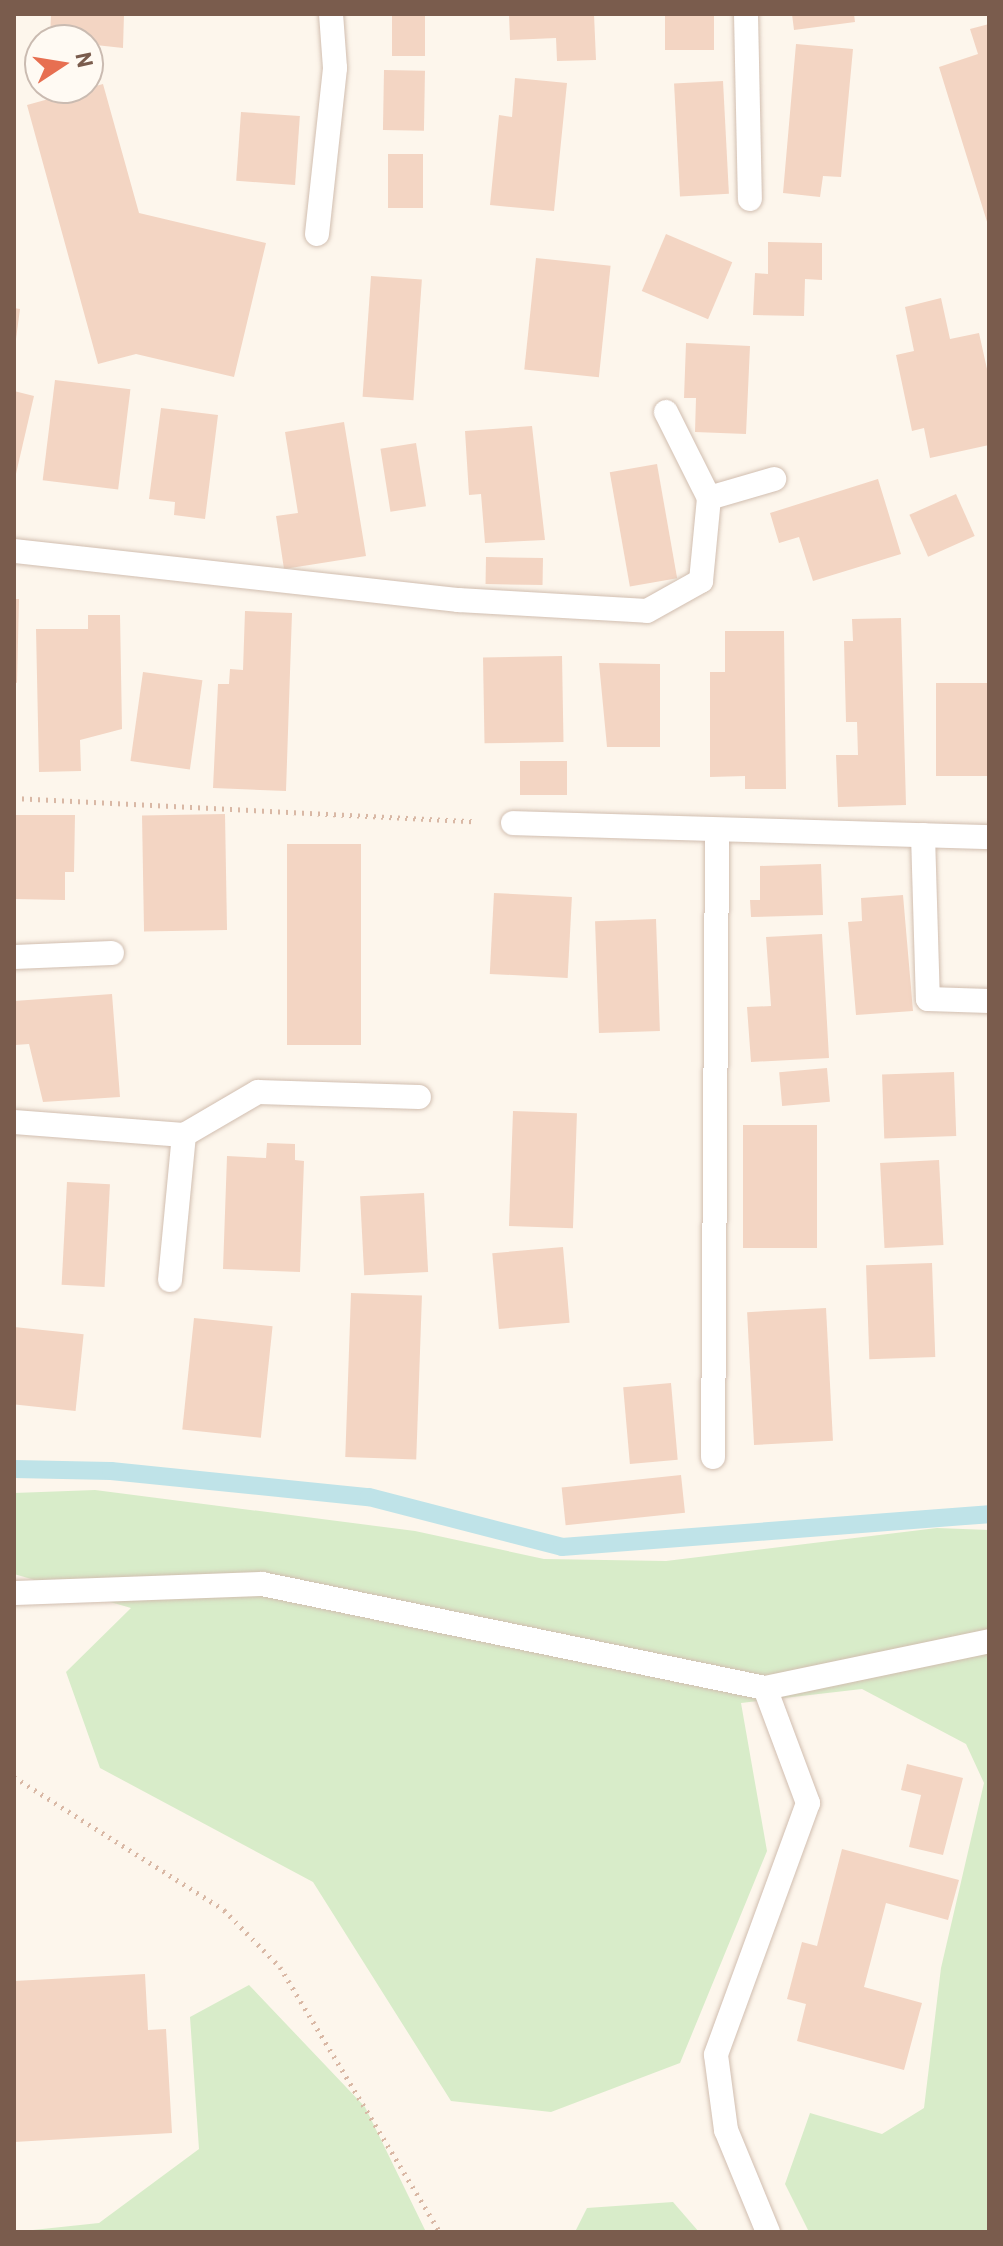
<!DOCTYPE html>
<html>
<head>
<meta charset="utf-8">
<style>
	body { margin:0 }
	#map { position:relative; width:1003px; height:2246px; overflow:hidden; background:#fdf6ec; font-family:Barlow,sans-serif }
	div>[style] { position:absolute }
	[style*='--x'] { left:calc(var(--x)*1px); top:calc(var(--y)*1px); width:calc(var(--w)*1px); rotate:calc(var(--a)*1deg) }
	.green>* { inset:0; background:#d8ecc9 }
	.stream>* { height:18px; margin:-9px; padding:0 9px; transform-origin:9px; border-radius:9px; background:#bfe3e8 }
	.building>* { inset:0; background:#f3d5c3; transform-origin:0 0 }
	.path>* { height:5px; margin-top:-2.5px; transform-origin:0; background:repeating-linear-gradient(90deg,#d9b8a5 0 2px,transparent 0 8px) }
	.roads { filter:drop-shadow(0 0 2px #d1beb0) drop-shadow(0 0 2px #d1beb0) }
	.lane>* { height:24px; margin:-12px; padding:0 12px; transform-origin:12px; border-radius:12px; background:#fff }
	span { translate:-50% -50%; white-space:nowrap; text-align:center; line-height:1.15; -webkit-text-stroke:8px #fffaf3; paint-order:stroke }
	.frame { position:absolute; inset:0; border:16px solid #7a5c4d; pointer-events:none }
	.north { position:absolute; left:24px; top:24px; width:80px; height:80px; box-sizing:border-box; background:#fffaf3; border:2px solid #cabbb1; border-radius:50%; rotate:78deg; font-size:22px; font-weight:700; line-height:32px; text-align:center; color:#7a5c4d }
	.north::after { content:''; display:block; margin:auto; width:28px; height:36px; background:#e76f51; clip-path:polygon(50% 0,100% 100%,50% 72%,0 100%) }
</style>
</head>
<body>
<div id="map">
	<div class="green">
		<i style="clip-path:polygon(95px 1490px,415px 1531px,544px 1559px,666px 1561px,937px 1528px,989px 1530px,989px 2232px,809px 2232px,785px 2184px,810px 2113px,882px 2134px,924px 2108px,941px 1968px,984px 1783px,966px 1744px,862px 1689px,741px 1703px,767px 1851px,680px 2063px,551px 2112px,451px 2101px,313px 1882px,100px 1768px,66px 1672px,131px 1608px,14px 1574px,14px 1493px)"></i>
		<i style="clip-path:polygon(249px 1985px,365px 2107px,426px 2232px,14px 2232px,99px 2223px,199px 2149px,190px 2017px)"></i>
		<i style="clip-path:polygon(673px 2202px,699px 2232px,575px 2232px,587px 2208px)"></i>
	</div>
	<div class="stream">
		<i style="--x:14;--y:1469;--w:97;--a:1.2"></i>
		<i style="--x:111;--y:1471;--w:259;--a:5.8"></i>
		<i style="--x:369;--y:1497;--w:199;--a:14.5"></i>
		<i style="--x:562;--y:1547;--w:428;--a:-4.4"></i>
	</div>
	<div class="building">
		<i style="clip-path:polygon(51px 14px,124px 14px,123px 48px,50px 40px)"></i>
		<i style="left:392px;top:14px;width:33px;height:42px"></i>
		<i style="clip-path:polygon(509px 14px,594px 14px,596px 60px,557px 61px,556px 38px,510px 40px)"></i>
		<i style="left:665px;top:14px;width:49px;height:36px"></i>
		<i style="clip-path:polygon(792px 14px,854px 14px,855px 22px,794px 30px)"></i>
		<i style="clip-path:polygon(989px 24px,989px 225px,988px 225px,939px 67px,978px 54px,970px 29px)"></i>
		<i style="clip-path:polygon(796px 44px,853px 49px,841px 177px,823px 176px,820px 197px,783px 193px)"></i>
		<i style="left:384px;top:70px;width:41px;height:60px;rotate:1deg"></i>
		<i style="clip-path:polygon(515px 78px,567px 83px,554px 211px,490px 205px,499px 115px,512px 117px)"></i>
		<i style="left:723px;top:81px;width:113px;height:49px;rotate:87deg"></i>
		<i style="clip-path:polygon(103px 84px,139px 213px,266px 243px,234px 377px,136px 354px,98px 364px,27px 105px)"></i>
		<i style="left:241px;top:112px;width:59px;height:69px;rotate:4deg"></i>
		<i style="left:423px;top:154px;width:54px;height:35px;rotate:90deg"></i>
		<i style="left:666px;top:234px;width:72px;height:62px;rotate:23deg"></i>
		<i style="clip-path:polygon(768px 242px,822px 243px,822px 280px,805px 279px,804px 316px,753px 315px,755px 273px,768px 274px)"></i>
		<i style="left:536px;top:258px;width:75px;height:112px;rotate:6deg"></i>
		<i style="left:371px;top:276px;width:51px;height:121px;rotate:4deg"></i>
		<i style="clip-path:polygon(941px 298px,950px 339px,979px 333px,989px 378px,989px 445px,930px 458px,924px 428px,912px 431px,896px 355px,914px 351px,905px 307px)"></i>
		<i style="clip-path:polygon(14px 308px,20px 309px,16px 339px,14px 339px)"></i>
		<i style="clip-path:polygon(686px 343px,750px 346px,746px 434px,695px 432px,696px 398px,684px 398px)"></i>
		<i style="left:55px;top:380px;width:76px;height:101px;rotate:7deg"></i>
		<i style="clip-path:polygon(14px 391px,34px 396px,15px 478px,14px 478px)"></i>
		<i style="clip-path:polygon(161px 408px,218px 415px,205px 519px,174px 515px,175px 502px,149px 499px)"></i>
		<i style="clip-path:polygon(344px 422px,366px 556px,284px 569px,276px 516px,298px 513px,285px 432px)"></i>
		<i style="clip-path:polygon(532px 426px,545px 540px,485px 543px,481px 494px,469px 495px,465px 431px)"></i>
		<i style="left:416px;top:443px;width:64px;height:36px;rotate:81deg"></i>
		<i style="left:657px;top:464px;width:116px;height:48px;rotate:80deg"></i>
		<i style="clip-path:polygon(878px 479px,901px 554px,813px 581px,799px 537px,779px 543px,770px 513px)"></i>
		<i style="left:956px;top:494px;width:46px;height:51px;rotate:66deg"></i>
		<i style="left:486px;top:557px;width:57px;height:27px;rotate:1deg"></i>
		<i style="clip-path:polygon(14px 599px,19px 599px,17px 683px,14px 682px)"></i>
		<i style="clip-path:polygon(245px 611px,292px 613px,286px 791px,213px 788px,218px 684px,229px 684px,230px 669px,243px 670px)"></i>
		<i style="clip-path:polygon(88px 615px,120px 615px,122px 729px,80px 740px,81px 771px,39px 772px,36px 629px,88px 629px)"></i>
		<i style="clip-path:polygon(901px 618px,906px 805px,838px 807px,836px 755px,858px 755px,857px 722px,846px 722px,844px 641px,853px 641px,852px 619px)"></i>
		<i style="clip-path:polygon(725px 631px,784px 631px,786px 789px,745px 789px,745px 776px,710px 777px,710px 672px,725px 672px)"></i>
		<i style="left:562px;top:656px;width:86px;height:79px;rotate:89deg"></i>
		<i style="clip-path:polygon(599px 663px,660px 664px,660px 747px,607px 747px)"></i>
		<i style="left:143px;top:672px;width:60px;height:90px;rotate:8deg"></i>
		<i style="left:989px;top:683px;width:93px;height:53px;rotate:90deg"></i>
		<i style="left:520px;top:761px;width:47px;height:34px"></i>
		<i style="left:225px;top:814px;width:116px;height:83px;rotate:89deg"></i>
		<i style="clip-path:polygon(14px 815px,75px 815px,74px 872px,65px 872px,65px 900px,14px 899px)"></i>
		<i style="left:287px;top:844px;width:74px;height:201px"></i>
		<i style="clip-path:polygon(821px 864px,823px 915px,751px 917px,750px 900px,760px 900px,760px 866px)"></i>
		<i style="left:494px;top:893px;width:78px;height:81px;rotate:3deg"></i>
		<i style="clip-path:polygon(903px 895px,913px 1011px,856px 1015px,848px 922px,862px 921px,861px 898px)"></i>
		<i style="left:656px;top:919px;width:112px;height:61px;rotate:88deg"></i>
		<i style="clip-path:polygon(822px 934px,829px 1058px,751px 1062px,747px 1007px,771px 1006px,766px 937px)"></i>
		<i style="clip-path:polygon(112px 994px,120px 1097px,43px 1102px,29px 1044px,15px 1045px,14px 1001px)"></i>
		<i style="left:827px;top:1068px;width:34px;height:48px;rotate:85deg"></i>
		<i style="left:954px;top:1072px;width:64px;height:72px;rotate:88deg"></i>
		<i style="left:513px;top:1111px;width:64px;height:115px;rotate:2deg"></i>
		<i style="left:743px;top:1125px;width:74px;height:123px"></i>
		<i style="clip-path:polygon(267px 1143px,295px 1144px,295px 1160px,304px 1161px,300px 1272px,223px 1269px,227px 1156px,266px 1158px)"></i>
		<i style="left:939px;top:1160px;width:85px;height:59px;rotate:87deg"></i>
		<i style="left:67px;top:1182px;width:43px;height:103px;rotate:3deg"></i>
		<i style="left:424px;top:1193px;width:79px;height:64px;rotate:87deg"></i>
		<i style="left:563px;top:1247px;width:76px;height:71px;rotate:85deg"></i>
		<i style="left:932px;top:1263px;width:94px;height:66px;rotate:88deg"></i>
		<i style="left:351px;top:1293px;width:71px;height:164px;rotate:2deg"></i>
		<i style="left:826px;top:1308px;width:133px;height:79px;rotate:87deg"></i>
		<i style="left:194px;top:1318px;width:79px;height:112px;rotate:6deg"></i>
		<i style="left:14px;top:1327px;width:70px;height:77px;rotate:6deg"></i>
		<i style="left:671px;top:1383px;width:77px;height:48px;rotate:85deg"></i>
		<i style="left:681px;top:1475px;width:38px;height:120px;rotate:84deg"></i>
		<i style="clip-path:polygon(907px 1764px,963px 1778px,943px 1855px,909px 1847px,921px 1795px,901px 1790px)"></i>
		<i style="clip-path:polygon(842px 1849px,959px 1880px,948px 1920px,886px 1903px,864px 1987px,922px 2003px,904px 2070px,797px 2041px,806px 2004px,787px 1999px,802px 1942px,817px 1946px)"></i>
		<i style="clip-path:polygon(145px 1974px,148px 2030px,166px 2029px,172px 2133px,14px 2142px,14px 1981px)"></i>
	</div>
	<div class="path">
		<i style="--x:14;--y:798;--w:459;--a:2.9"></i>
		<i style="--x:14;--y:1777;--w:249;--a:32.3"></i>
		<i style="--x:224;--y:1910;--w:80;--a:45.5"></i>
		<i style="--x:280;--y:1967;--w:310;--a:58.9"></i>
	</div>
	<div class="roads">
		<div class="lane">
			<i style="--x:746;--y:14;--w:185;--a:88.8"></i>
			<i style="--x:317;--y:234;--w:167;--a:-83.8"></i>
			<i style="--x:335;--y:68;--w:54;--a:-94.2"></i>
			<i style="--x:666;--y:412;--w:96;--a:63.4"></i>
			<i style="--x:14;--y:551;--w:447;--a:6.3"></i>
			<i style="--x:458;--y:600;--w:189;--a:3.3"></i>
			<i style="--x:647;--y:611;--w:62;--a:-29.1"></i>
			<i style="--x:701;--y:581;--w:83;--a:-84.5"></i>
			<i style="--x:709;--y:498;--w:68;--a:-16.3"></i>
			<i style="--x:513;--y:823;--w:476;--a:1.7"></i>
			<i style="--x:923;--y:835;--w:164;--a:88.3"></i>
			<i style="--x:928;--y:999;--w:61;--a:1.9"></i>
			<i style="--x:14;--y:957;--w:98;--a:-2.3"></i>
			<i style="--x:14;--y:1122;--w:170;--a:4.4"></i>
			<i style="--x:184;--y:1135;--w:86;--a:-30.2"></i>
			<i style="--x:258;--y:1092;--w:161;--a:1.8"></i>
			<i style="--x:170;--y:1280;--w:146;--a:-84.5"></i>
			<i style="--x:713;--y:1457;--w:627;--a:-89.63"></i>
			<i style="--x:14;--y:1593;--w:248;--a:-2.1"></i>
			<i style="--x:262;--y:1584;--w:514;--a:11.68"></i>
			<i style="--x:765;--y:1688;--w:229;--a:-11.8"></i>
			<i style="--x:765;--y:1688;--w:123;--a:69.5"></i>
			<i style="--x:808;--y:1803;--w:268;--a:110.1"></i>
			<i style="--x:716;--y:2055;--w:76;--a:82.4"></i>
			<i style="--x:726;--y:2130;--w:110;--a:67.6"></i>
		</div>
	</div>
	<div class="frame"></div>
	<div class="north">N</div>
</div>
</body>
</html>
